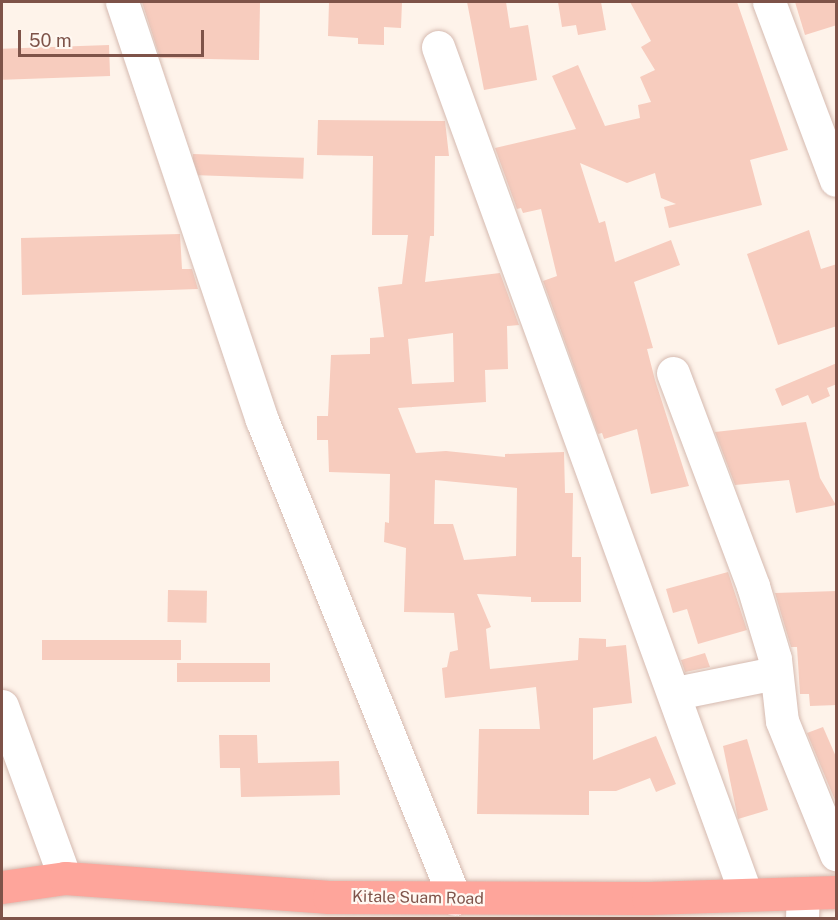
<!DOCTYPE html>
<html>
<head>
<meta charset="utf-8">
<style>
	body { margin:0 }
	#map { position:relative; width:838px; height:920px; overflow:hidden; background:#fef3ea; font-family:"Public Sans",sans-serif }
	div>[style] { position:absolute }
	[style*='--x'] { left:calc(var(--x)*1px); top:calc(var(--y)*1px); width:calc(var(--w)*1px); rotate:calc(var(--a)*1deg) }
	.building>* { inset:0; background:#f7ccbe; transform-origin:0 0 }
	.roads { filter:drop-shadow(0 0 2px #d5bab0) drop-shadow(0 0 2px #d5bab0) }
	.minor>* { height:33px; margin:-16.5px; padding:0 16.5px; transform-origin:16.5px; border-radius:16.5px; background:#fff }
	.highway>* { height:33px; margin:-16.5px; padding:0 16.5px; transform-origin:16.5px; border-radius:16.5px; background:#fea59b }
	span { translate:-50% -50%; white-space:nowrap; text-align:center; line-height:1.15; -webkit-text-stroke:4.5px #fff8f2; paint-order:stroke }
	.street-label { font-size:16px; color:#7e5349 }
	.frame { position:absolute; inset:0; border:3px solid #7e5349; pointer-events:none }
	.scale { position:absolute; left:18px; top:30px; width:186px; height:27px; box-sizing:border-box; border:3px solid #7e5349; border-top:0; padding-left:8px; font-size:18px; line-height:21px; white-space:nowrap; color:#7e5349; -webkit-text-stroke:4px #fff8f2; paint-order:stroke }
</style>
</head>
<body>
<div id="map">
	<div class="building">
		<i style="clip-path:polygon(142px 2px,260px 2px,259px 60px,160px 58px)"></i>
		<i style="clip-path:polygon(329px 2px,402px 2px,401px 28px,384px 27px,384px 45px,358px 44px,358px 38px,328px 36px)"></i>
		<i style="clip-path:polygon(467px 2px,506px 2px,510px 28px,528px 25px,537px 80px,484px 90px)"></i>
		<i style="clip-path:polygon(558px 2px,601px 2px,606px 30px,578px 35px,576px 25px,562px 27px)"></i>
		<i style="clip-path:polygon(630px 2px,737px 2px,788px 150px,750px 160px,762px 205px,669px 228px,664px 207px,676px 204px,661px 198px,655px 173px,627px 183px,580px 163px,599px 223px,605px 221px,615px 262px,671px 240px,680px 265px,634px 282px,653px 348px,647px 349px,655px 380px,689px 486px,651px 494px,637px 429px,604px 439px,602px 433px,598px 434px,543px 281px,557px 276px,541px 209px,523px 213px,521px 208px,517px 209px,495px 148px,576px 129px,552px 76px,578px 65px,605px 126px,640px 118px,638px 105px,651px 102px,640px 77px,655px 70px,641px 47px,651px 41px)"></i>
		<i style="clip-path:polygon(795px 2px,837px 2px,837px 25px,805px 35px)"></i>
		<i style="left:109px;top:45px;width:31px;height:107px;rotate:88deg"></i>
		<i style="clip-path:polygon(evenodd,318px 120px,445px 121px,449px 156px,435px 156px,434px 236px,430px 236px,425px 282px,500px 273px,519px 325px,507px 326px,508px 369px,485px 370px,486px 402px,398px 408px,416px 453px,446px 451px,505px 457px,505px 454px,564px 452px,565px 493px,573px 493px,572px 557px,581px 557px,581px 602px,531px 602px,531px 597px,477px 594px,491px 627px,486px 629px,490px 669px,578px 660px,579px 638px,606px 639px,606px 647px,626px 645px,632px 703px,593px 708px,593px 760px,656px 736px,676px 784px,656px 792px,650px 778px,616px 791px,589px 791px,589px 815px,477px 814px,479px 729px,540px 729px,536px 687px,445px 698px,442px 668px,447px 667px,450px 652px,458px 650px,454px 613px,404px 612px,406px 548px,384px 542px,385px 522px,389px 523px,390px 474px,329px 472px,328px 440px,317px 440px,317px 416px,328px 416px,331px 355px,370px 354px,370px 338px,384px 337px,378px 287px,402px 284px,408px 235px,372px 235px,373px 156px,317px 155px,318px 120px,453px 333px,454px 382px,412px 384px,408px 339px,453px 333px,318px 120px,435px 480px,517px 488px,516px 556px,464px 560px,453px 524px,434px 524px,435px 480px)"></i>
		<i style="left:193px;top:154px;width:111px;height:21px;rotate:2deg"></i>
		<i style="clip-path:polygon(809px 230px,821px 269px,837px 264px,837px 326px,778px 345px,747px 254px)"></i>
		<i style="clip-path:polygon(180px 234px,182px 269px,192px 269px,198px 289px,22px 295px,21px 238px)"></i>
		<i style="clip-path:polygon(837px 363px,837px 384px,827px 388px,830px 396px,812px 404px,808px 395px,782px 406px,775px 389px)"></i>
		<i style="clip-path:polygon(806px 422px,820px 478px,836px 505px,796px 513px,789px 480px,735px 485px,715px 432px)"></i>
		<i style="clip-path:polygon(728px 572px,747px 630px,698px 644px,687px 609px,673px 613px,666px 589px)"></i>
		<i style="left:168px;top:590px;width:39px;height:32px;rotate:1deg"></i>
		<i style="clip-path:polygon(837px 591px,837px 705px,810px 706px,809px 694px,800px 694px,797px 647px,791px 647px,775px 593px)"></i>
		<i style="left:181px;top:640px;width:20px;height:139px;rotate:90deg"></i>
		<i style="clip-path:polygon(705px 653px,710px 667px,685px 672px,681px 660px)"></i>
		<i style="left:177px;top:663px;width:93px;height:19px"></i>
		<i style="clip-path:polygon(823px 727px,837px 759px,837px 805px,807px 733px)"></i>
		<i style="clip-path:polygon(219px 735px,257px 735px,258px 763px,339px 761px,340px 795px,241px 797px,240px 768px,220px 768px)"></i>
		<i style="clip-path:polygon(747px 739px,768px 810px,738px 819px,723px 746px)"></i>
	</div>
	<div class="roads">
		<div class="minor">
			<i style="--x:122;--y:2;--w:441;--a:71.5"></i>
			<i style="--x:262;--y:420;--w:516;--a:68.05"></i>
			<i style="--x:769;--y:2;--w:190;--a:69.4"></i>
			<i style="--x:438;--y:47;--w:899;--a:70.03"></i>
			<i style="--x:673;--y:373;--w:228;--a:69.4"></i>
			<i style="--x:753;--y:586;--w:76;--a:73.2"></i>
			<i style="--x:775;--y:659;--w:62;--a:83.6"></i>
			<i style="--x:782;--y:721;--w:144;--a:67.9"></i>
			<i style="--x:676;--y:693;--w:101;--a:-11.4"></i>
			<i style="--x:2;--y:706;--w:183;--a:69.9"></i>
			<i style="--x:802;--y:918;--w:24;--a:-88"></i>
		</div>
		<div class="highway">
			<i style="--x:2;--y:887;--w:64;--a:-8.1"></i>
			<i style="--x:65;--y:878;--w:265;--a:4.1"></i>
			<i style="--x:329;--y:897;--w:319;--a:0.2"></i>
			<i style="--x:648;--y:898;--w:188;--a:-1.8"></i>
		</div>
	</div>
	<div class="street-label">
		<span style="left:418px;top:898px;rotate:1deg">Kitale Suam Road</span>
	</div>
	<div class="frame"></div>
	<div class="scale">50 m</div>
</div>
</body>
</html>
